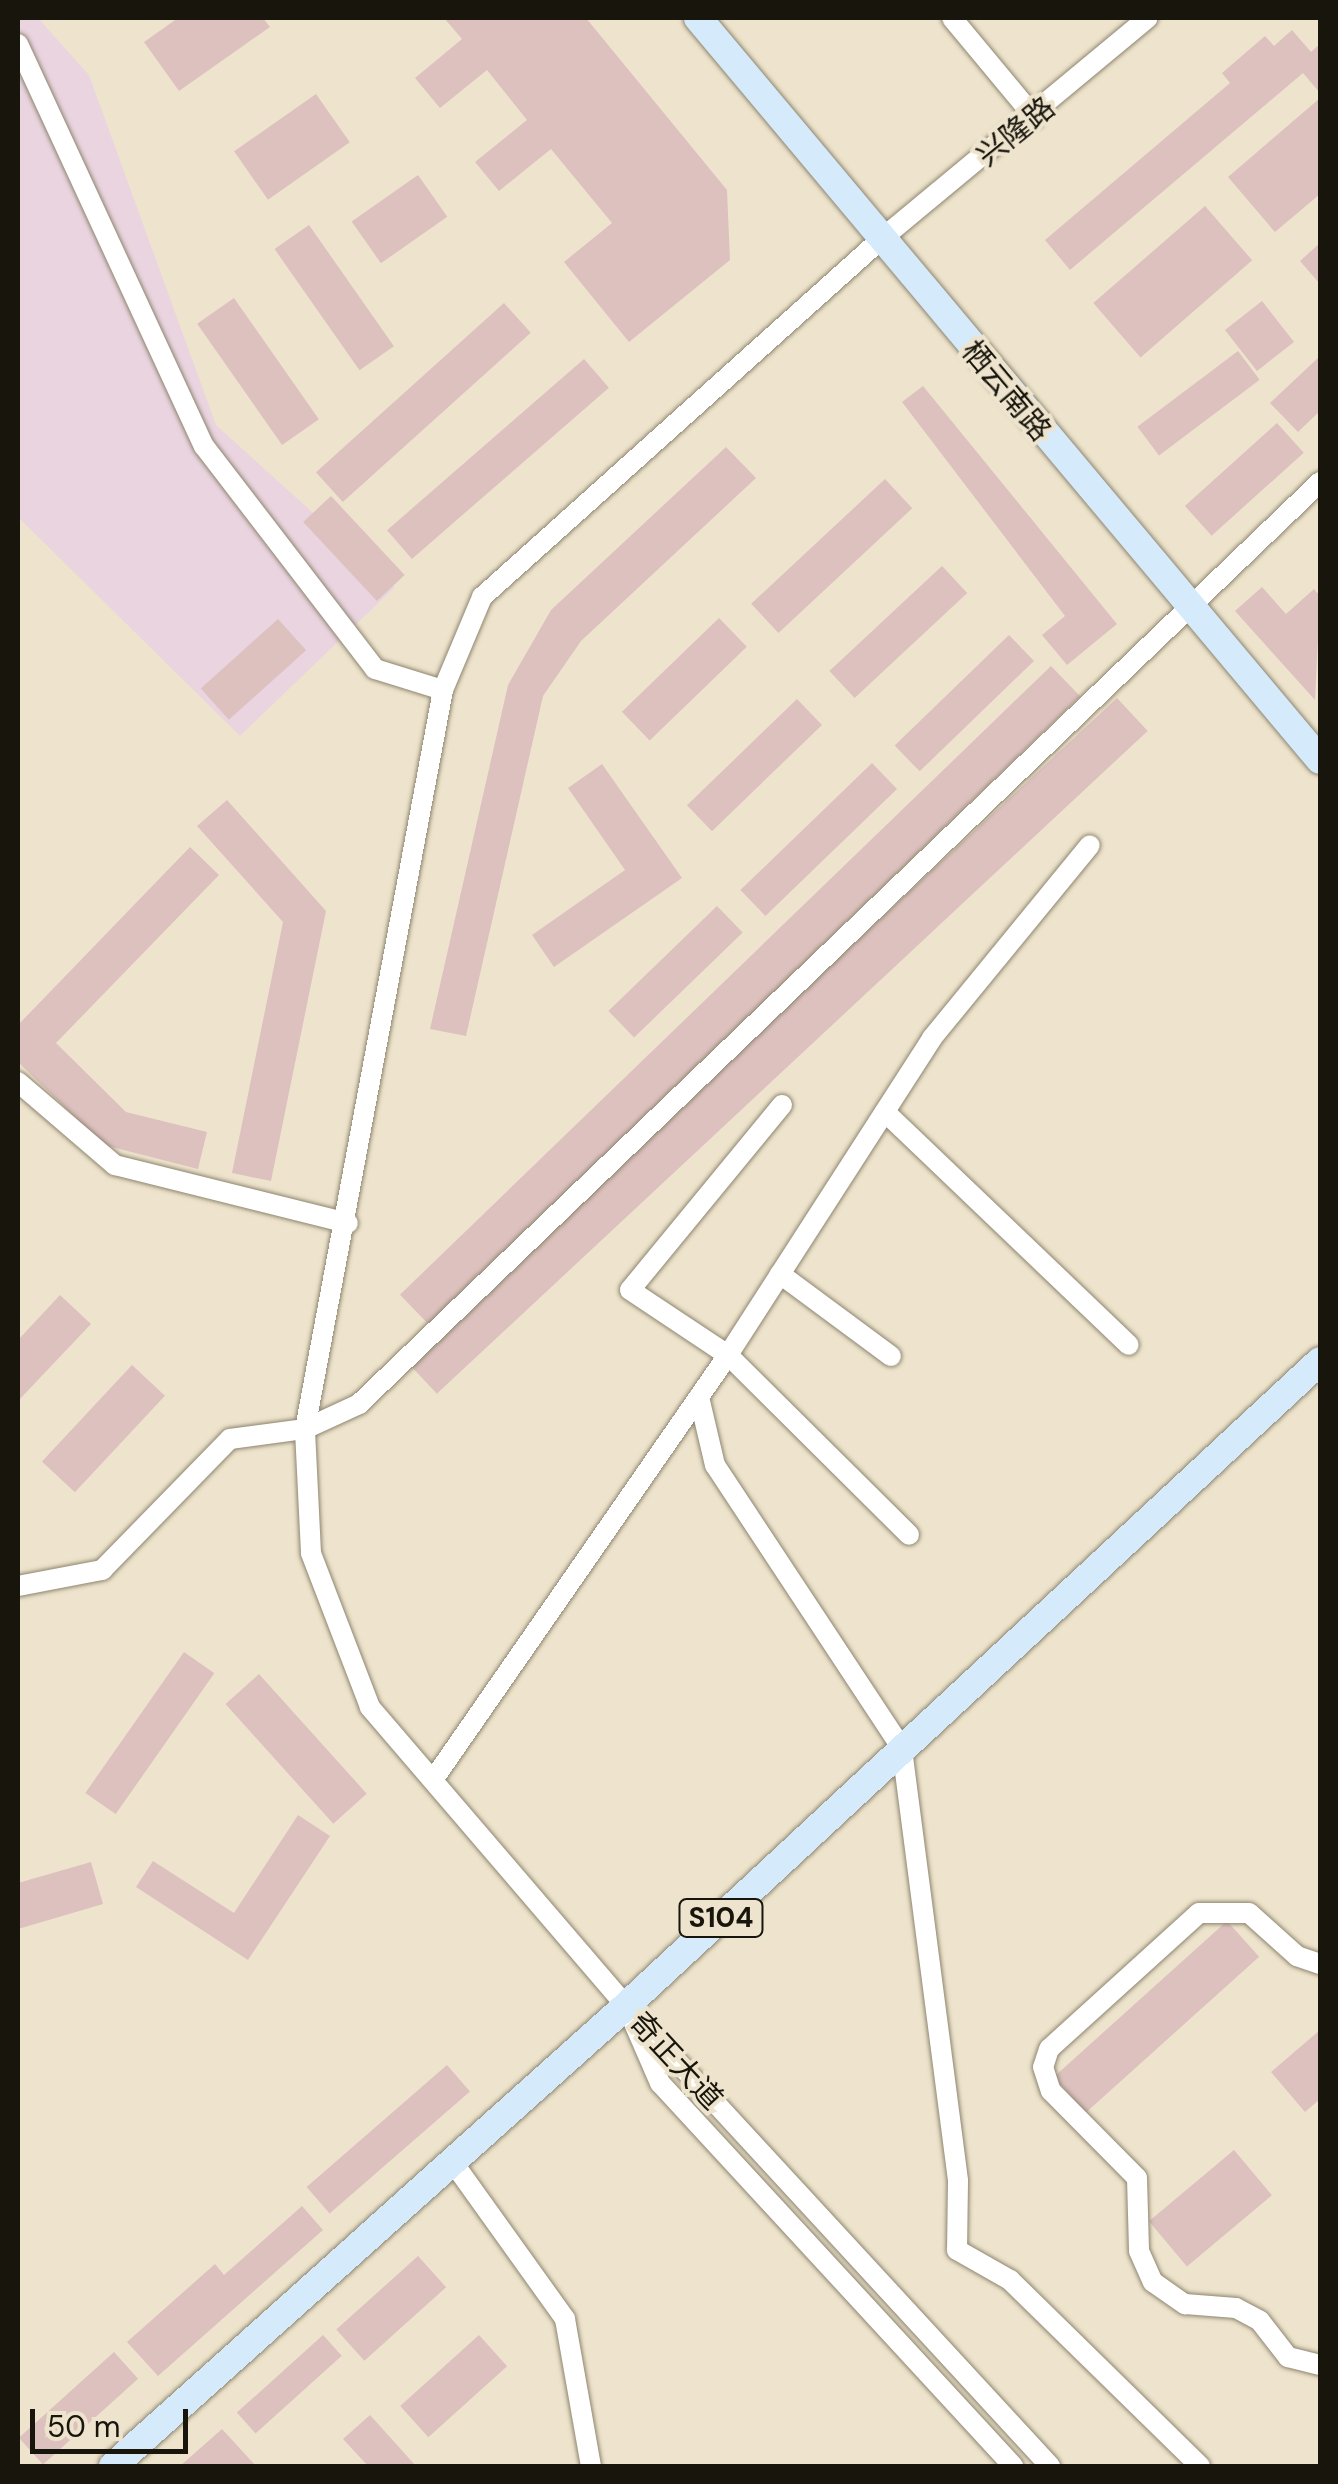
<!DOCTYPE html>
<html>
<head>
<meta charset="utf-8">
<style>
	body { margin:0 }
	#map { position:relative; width:1338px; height:2484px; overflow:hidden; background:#eee4cd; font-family:"DM Sans","Noto Sans SC",sans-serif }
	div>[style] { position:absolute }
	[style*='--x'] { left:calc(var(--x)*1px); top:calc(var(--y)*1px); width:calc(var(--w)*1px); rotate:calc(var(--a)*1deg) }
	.industrial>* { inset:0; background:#ead4e0 }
	.building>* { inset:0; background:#ddc1bf; transform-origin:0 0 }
	.roads { filter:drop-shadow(0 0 2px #8e8570) drop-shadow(0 0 2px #8e8570) }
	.minor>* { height:20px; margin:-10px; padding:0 10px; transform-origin:10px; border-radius:10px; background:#fff }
	.major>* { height:28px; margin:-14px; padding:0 14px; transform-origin:14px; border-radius:14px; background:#d5eafb }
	span { translate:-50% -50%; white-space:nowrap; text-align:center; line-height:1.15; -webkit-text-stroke:8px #eee4cd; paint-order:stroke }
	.shield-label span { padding:2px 8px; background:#eee4cd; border:2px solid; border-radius:8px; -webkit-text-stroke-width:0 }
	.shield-label { font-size:28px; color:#18150d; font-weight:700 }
	.street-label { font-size:30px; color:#18150d }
	.frame { position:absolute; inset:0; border:20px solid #18150d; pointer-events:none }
	.scale { position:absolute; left:30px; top:2409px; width:158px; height:45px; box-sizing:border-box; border:5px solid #18150d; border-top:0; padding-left:12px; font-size:30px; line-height:35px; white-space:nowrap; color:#18150d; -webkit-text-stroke:8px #eee4cd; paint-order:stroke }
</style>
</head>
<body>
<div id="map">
	<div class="industrial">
		<i style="clip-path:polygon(18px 18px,38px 18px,89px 75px,216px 425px,395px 587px,240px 736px,18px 517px)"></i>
	</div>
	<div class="building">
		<i style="clip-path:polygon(178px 18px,263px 18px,270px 27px,179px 91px,144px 42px)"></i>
		<i style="clip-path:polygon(444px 18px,586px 18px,727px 190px,730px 260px,629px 342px,564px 262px,612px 223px,551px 149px,499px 191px,475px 162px,527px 120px,487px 70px,440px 108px,415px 78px,462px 39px)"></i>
		<i style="clip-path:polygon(1292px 30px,1311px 52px,1320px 44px,1320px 93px,1303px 73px,1070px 270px,1045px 240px,1230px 83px,1222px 73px,1265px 36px,1274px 46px)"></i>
		<i style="left:316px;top:94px;width:59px;height:100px;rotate:55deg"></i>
		<i style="clip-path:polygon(1320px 98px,1320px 194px,1275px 232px,1228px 177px)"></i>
		<i style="left:418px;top:175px;width:51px;height:81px;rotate:55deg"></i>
		<i style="left:1205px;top:206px;width:72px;height:148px;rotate:49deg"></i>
		<i style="left:309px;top:225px;width:148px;height:42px;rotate:55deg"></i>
		<i style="clip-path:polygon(1320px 243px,1320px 284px,1300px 261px)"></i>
		<i style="left:234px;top:298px;width:148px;height:45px;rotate:55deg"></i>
		<i style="left:1262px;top:301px;width:52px;height:47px;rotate:52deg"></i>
		<i style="left:504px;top:303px;width:40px;height:253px;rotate:48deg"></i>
		<i style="left:1238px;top:351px;width:36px;height:126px;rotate:53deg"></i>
		<i style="clip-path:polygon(1320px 356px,1320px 411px,1298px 432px,1270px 403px)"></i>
		<i style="left:584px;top:359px;width:38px;height:261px;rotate:49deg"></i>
		<i style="clip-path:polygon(923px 386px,1117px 624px,1067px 665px,1042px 635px,1065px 616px,902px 402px)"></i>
		<i style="left:1277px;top:423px;width:40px;height:124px;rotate:48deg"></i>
		<i style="clip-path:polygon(726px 447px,756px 478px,581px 641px,543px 696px,466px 1036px,430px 1029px,508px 685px,551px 610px)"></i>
		<i style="left:885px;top:479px;width:40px;height:183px;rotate:47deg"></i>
		<i style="left:331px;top:496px;width:108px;height:38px;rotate:47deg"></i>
		<i style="left:942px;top:566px;width:37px;height:154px;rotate:47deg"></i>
		<i style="clip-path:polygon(1262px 587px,1286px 614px,1314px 589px,1320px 596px,1315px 700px,1235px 611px)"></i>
		<i style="left:719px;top:618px;width:40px;height:135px;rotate:46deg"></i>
		<i style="left:278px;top:619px;width:42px;height:104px;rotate:48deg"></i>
		<i style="left:1009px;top:635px;width:36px;height:159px;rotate:46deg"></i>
		<i style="left:1051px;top:666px;width:42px;height:905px;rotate:46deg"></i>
		<i style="left:1117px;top:698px;width:45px;height:972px;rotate:47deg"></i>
		<i style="left:797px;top:699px;width:36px;height:153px;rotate:46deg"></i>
		<i style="left:872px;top:763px;width:36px;height:183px;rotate:46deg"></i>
		<i style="clip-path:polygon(602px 764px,682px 878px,554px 967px,532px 935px,625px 870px,568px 788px)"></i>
		<i style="clip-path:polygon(227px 800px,326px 911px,271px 1181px,232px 1173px,283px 922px,197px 826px)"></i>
		<i style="clip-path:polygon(190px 847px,219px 875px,56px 1043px,126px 1112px,207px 1132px,198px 1169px,104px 1145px,18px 1062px,18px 1025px)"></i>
		<i style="left:717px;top:906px;width:37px;height:151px;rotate:46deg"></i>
		<i style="clip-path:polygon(60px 1295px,91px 1324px,18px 1401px,18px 1340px)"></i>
		<i style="left:132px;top:1365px;width:45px;height:132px;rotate:43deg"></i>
		<i style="left:184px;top:1652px;width:37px;height:172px;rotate:35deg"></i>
		<i style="left:259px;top:1674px;width:161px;height:45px;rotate:48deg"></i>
		<i style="clip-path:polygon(298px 1815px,330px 1836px,248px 1960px,136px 1887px,153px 1861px,234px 1913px)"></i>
		<i style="clip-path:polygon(91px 1862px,103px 1904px,18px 1929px,18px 1883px)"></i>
		<i style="left:1227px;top:1921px;width:48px;height:233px;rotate:48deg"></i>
		<i style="clip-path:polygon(1320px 2030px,1320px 2099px,1305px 2112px,1271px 2072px)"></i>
		<i style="left:447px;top:2065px;width:35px;height:186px;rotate:49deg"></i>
		<i style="left:1234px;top:2150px;width:59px;height:111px;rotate:50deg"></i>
		<i style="clip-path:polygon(302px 2206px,323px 2230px,158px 2376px,127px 2342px,215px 2264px,224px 2275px)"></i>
		<i style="left:418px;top:2256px;width:42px;height:110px;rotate:48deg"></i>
		<i style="left:323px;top:2335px;width:28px;height:116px;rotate:48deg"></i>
		<i style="left:479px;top:2335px;width:42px;height:106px;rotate:48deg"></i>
		<i style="left:114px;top:2352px;width:36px;height:128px;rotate:48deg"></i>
		<i style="clip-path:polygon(370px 2415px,416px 2466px,368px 2466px,343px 2439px)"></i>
		<i style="clip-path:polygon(222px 2429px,256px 2466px,180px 2466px)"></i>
	</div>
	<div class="roads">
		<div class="minor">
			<i style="--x:952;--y:18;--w:130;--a:50.3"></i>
			<i style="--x:18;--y:44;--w:443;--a:65.2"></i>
			<i style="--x:204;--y:446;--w:281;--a:52.5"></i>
			<i style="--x:375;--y:669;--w:71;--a:17.2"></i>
			<i style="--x:18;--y:1082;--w:128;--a:40.6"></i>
			<i style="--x:115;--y:1165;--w:240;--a:14"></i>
			<i style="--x:782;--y:1105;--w:239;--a:129.4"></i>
			<i style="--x:630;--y:1290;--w:118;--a:33.6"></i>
			<i style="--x:728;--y:1355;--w:255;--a:44.8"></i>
			<i style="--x:885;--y:1112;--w:337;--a:43.7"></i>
			<i style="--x:780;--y:1274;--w:138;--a:36.5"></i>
			<i style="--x:699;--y:1397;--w:70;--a:76.8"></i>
			<i style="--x:715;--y:1465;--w:340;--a:56.6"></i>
			<i style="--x:902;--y:1749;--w:436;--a:82.6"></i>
			<i style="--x:958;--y:2181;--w:69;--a:90.8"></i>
			<i style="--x:957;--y:2250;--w:61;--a:29.5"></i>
			<i style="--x:1010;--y:2280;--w:266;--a:44.4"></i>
			<i style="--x:18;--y:1586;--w:86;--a:-10.8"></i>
			<i style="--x:102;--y:1570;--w:183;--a:-45.7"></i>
			<i style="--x:230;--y:1439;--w:76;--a:-7.6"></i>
			<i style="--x:305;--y:1429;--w:60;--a:-24.8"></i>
			<i style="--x:359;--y:1404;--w:1332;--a:-43.81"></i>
			<i style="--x:433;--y:1780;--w:517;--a:-55.23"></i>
			<i style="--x:728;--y:1355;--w:377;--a:-57.2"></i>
			<i style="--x:932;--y:1038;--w:249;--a:-50.7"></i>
			<i style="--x:1320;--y:1964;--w:24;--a:-161"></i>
			<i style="--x:1297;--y:1956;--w:64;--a:-138.1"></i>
			<i style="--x:1249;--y:1913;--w:50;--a:180"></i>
			<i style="--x:1199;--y:1913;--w:202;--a:137.8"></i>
			<i style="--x:1049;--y:2049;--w:19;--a:108"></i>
			<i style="--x:1043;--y:2067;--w:25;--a:72"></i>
			<i style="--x:1051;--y:2091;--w:122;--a:45.3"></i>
			<i style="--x:1137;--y:2178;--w:73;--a:88.4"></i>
			<i style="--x:1139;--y:2251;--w:34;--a:66"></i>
			<i style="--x:1153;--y:2282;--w:39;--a:35"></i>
			<i style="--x:1185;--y:2304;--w:51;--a:4.5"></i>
			<i style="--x:1236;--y:2308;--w:27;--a:28"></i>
			<i style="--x:1260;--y:2321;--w:46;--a:52.1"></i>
			<i style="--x:1288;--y:2357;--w:33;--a:14"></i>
			<i style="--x:633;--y:2021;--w:68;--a:66.5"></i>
			<i style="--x:660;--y:2083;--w:521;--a:47.33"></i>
			<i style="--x:452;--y:2161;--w:194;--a:54.4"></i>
			<i style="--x:565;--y:2319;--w:149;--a:80"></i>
			<i style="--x:1050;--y:2466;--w:626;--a:-132.67"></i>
			<i style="--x:626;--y:2006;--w:394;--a:-130.6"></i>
			<i style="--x:370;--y:1707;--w:165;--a:-111"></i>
			<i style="--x:311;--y:1553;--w:124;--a:-92.8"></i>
			<i style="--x:305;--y:1429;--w:752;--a:-79.42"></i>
			<i style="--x:443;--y:690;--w:101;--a:-67.2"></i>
			<i style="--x:482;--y:597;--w:533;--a:-41.88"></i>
			<i style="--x:879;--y:241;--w:349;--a:-39.7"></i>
		</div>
		<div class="major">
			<i style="--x:698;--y:18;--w:968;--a:50.03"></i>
			<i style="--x:113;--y:2466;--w:689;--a:-41.88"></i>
			<i style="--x:626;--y:2006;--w:947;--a:-42.9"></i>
		</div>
	</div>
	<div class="shield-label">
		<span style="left:721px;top:1918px">S104</span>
	</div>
	<div class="street-label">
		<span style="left:1016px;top:132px;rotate:-39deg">兴隆路</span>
		<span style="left:1006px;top:391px;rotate:50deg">栖云南路</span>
		<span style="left:676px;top:2061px;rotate:47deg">奇正大道</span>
	</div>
	<div class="frame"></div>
	<div class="scale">50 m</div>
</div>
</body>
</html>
